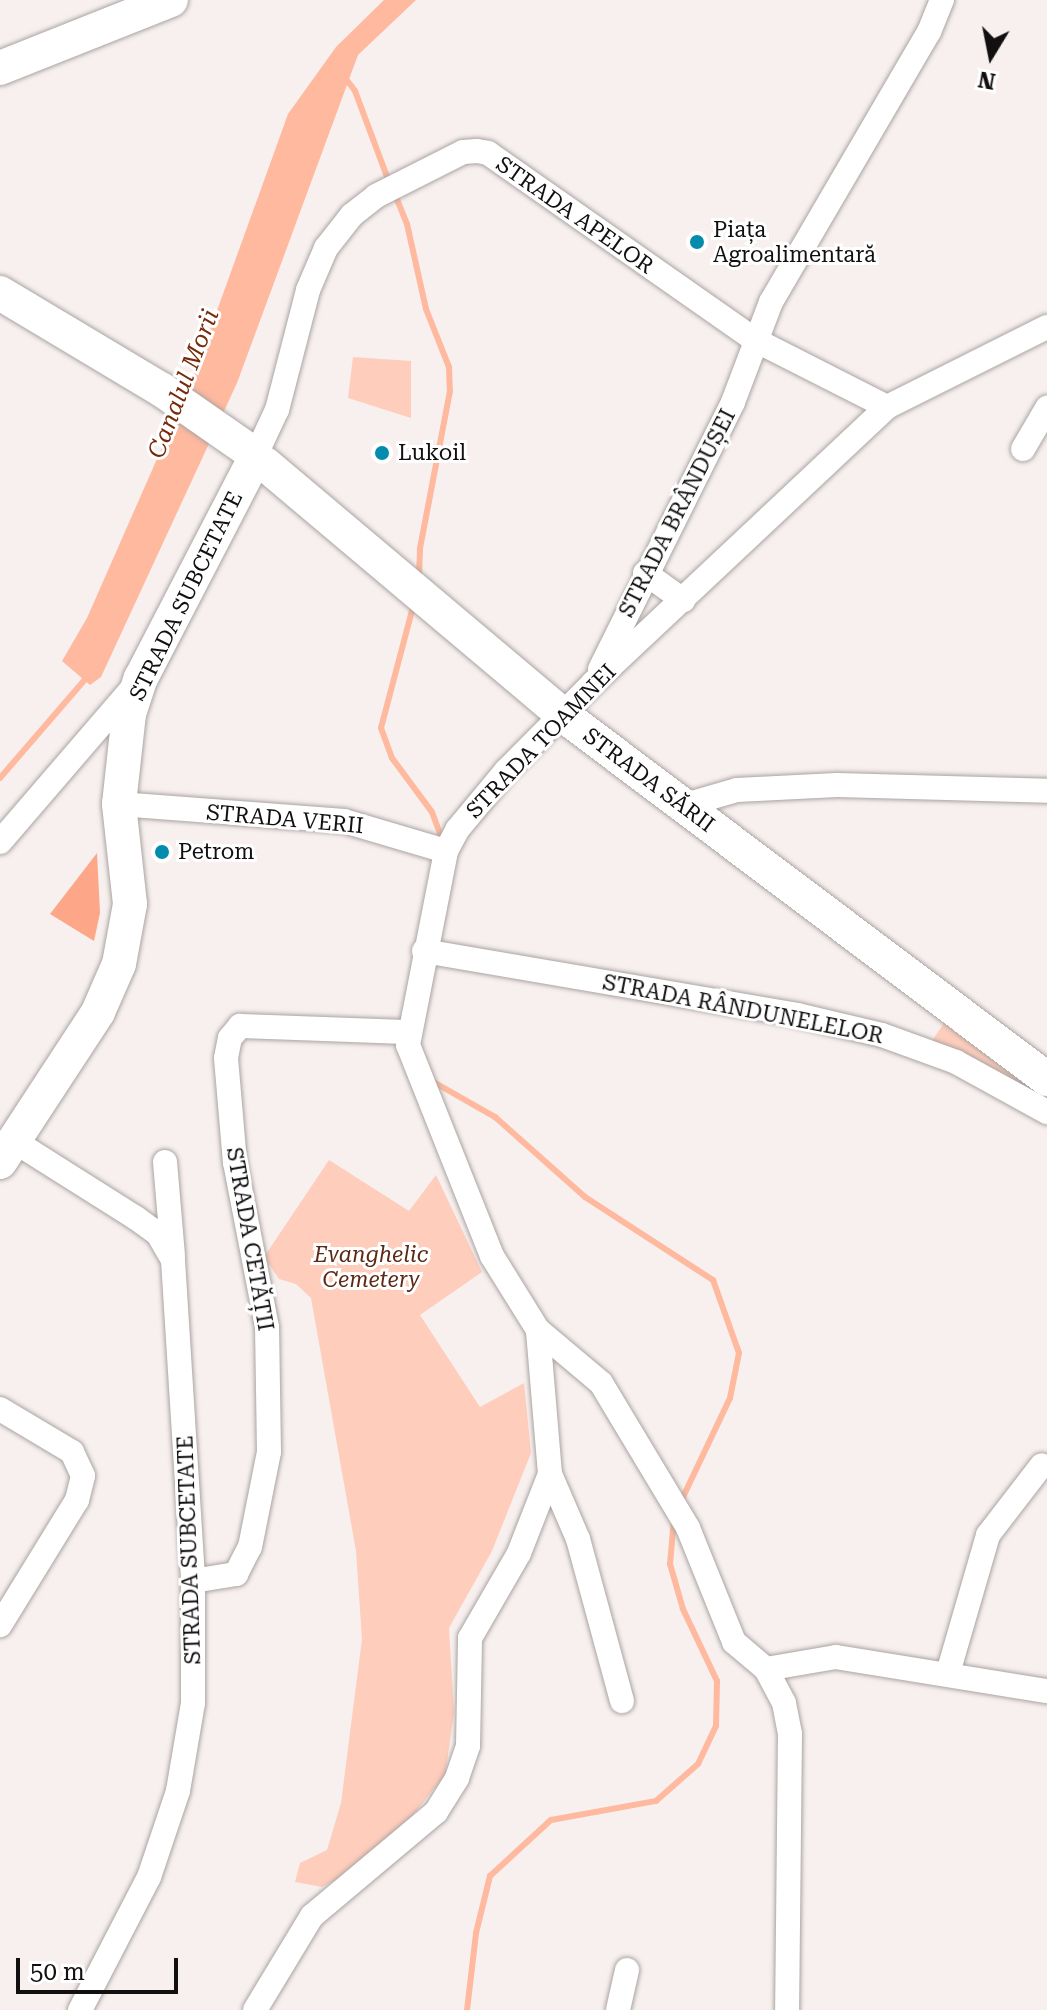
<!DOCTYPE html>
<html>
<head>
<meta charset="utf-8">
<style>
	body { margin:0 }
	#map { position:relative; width:1047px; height:2010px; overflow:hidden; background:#f7f0ee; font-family:"Roboto Serif",serif }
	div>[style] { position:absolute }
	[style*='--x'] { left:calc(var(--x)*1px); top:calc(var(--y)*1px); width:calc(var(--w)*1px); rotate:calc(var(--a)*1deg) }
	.green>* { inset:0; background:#fecdbc }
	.forest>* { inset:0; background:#fda788 }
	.water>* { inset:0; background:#feb99f }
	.stream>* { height:6px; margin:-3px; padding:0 3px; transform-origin:3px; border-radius:3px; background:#feb99f }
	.roads { filter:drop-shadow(0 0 2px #aaa4a2) drop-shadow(0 0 2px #aaa4a2) }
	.street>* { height:24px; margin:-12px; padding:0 12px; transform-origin:12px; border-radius:12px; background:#fff }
	.secondary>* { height:34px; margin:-17px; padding:0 17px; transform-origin:17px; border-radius:17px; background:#fff }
	.dots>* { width:22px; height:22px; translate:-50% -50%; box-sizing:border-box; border:4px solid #fff; border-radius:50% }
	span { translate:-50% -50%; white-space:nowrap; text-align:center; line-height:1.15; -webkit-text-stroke:6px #fff; paint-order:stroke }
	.street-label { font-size:22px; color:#110f0f }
	.poi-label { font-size:22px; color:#110f0f }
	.left { translate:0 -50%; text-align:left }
	.park-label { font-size:22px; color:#5e2914; font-style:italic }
	.water-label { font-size:24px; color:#762b0a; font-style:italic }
	.north { position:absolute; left:951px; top:16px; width:80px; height:80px; -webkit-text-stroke:6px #fff; paint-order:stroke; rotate:190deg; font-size:22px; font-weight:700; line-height:32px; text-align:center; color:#110f0f }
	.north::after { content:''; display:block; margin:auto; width:28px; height:36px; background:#110f0f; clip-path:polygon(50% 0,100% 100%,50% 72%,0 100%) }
	.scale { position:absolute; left:16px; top:1958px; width:162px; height:36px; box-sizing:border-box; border:4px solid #110f0f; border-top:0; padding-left:10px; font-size:24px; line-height:28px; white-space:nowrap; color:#110f0f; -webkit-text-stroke:6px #fff; paint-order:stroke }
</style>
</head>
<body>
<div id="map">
	<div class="green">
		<i style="clip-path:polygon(353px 357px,411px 361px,411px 418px,348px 398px)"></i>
		<i style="clip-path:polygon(954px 1008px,1047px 1079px,1047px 1100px,932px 1041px)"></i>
		<i style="clip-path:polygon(329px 1160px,409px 1211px,436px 1175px,482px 1272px,420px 1315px,480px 1407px,524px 1383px,531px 1453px,492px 1551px,449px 1628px,454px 1713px,445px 1775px,405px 1825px,344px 1876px,322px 1887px,295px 1882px,300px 1863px,327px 1850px,341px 1803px,362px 1639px,356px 1551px,311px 1298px,296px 1284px,279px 1279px,264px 1257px)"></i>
	</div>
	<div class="forest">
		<i style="clip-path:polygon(97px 853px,100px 913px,94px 941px,50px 914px)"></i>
	</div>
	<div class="water">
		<i style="clip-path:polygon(384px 0,416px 0,358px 55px,237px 383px,101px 677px,90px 685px,62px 661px,87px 618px,193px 377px,288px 114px,336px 47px)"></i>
	</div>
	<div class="stream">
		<i style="--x:343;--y:75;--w:20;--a:53"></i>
		<i style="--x:355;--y:91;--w:97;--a:69.5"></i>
		<i style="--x:394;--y:192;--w:35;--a:68"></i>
		<i style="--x:407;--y:224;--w:87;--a:77.4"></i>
		<i style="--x:426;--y:309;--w:62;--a:68.4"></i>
		<i style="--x:449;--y:367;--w:24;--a:88"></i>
		<i style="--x:450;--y:391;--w:161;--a:100.8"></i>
		<i style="--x:420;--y:549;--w:31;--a:92"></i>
		<i style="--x:414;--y:603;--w:129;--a:104.8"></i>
		<i style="--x:381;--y:728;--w:32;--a:70"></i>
		<i style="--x:392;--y:758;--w:67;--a:53.5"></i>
		<i style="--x:432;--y:812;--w:32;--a:70"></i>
		<i style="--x:0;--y:778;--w:136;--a:-49.2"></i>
		<i style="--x:430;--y:1080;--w:75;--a:29.6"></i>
		<i style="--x:495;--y:1117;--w:120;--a:41.6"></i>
		<i style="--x:585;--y:1197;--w:153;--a:33"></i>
		<i style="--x:713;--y:1280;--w:77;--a:70.4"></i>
		<i style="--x:739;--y:1353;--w:46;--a:101.3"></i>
		<i style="--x:730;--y:1398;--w:114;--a:115.4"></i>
		<i style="--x:467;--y:2010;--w:78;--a:-83.3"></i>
		<i style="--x:476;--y:1933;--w:59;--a:-76.2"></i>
		<i style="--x:490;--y:1876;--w:83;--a:-42.6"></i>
		<i style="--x:551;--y:1820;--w:107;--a:-10.3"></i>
		<i style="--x:656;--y:1801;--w:56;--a:-41.4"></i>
		<i style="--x:698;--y:1764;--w:42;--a:-64.7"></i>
		<i style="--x:716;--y:1726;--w:45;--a:-88.7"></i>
		<i style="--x:717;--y:1681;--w:80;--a:-115.3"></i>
		<i style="--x:683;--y:1609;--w:47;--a:-106.1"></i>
		<i style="--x:670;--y:1564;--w:45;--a:-84.9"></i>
	</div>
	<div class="roads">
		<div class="street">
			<i style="--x:260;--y:446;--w:40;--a:-65"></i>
			<i style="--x:277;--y:410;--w:124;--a:-75.5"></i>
			<i style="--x:308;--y:290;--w:46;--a:-66.8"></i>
			<i style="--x:326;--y:248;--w:42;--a:-51.8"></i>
			<i style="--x:352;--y:215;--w:31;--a:-38"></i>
			<i style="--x:376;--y:196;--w:97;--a:-26.8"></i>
			<i style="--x:463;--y:152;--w:14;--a:-4"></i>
			<i style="--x:477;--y:151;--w:11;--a:10"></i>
			<i style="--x:488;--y:153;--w:326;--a:35"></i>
			<i style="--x:755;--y:340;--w:148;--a:26.9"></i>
			<i style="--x:1023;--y:449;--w:48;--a:-59.7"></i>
			<i style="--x:645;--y:573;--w:47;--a:35.4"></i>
			<i style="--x:600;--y:669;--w:298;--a:-63.5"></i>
			<i style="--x:733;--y:402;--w:107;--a:-69.2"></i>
			<i style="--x:771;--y:302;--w:313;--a:-59.7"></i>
			<i style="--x:929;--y:32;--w:35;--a:-68"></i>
			<i style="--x:119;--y:804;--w:226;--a:4.3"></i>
			<i style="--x:344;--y:821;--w:106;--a:16.4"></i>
			<i style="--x:682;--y:806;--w:57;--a:-16.2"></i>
			<i style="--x:737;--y:790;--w:100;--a:-2.9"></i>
			<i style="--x:837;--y:785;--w:210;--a:1.6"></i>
			<i style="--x:0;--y:842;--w:206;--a:-49.3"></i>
			<i style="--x:424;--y:951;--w:378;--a:9.7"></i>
			<i style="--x:797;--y:1015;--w:87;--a:13.2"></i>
			<i style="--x:882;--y:1035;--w:79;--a:20"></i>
			<i style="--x:956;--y:1062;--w:104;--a:28.8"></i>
			<i style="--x:14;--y:1141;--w:144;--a:32.3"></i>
			<i style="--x:136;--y:1218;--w:27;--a:36"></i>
			<i style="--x:158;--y:1234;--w:30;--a:60"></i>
			<i style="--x:173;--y:1260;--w:322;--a:86.4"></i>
			<i style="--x:193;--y:1581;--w:122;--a:90"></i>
			<i style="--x:193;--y:1703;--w:89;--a:99.7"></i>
			<i style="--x:178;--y:1791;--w:91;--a:108.6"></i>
			<i style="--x:149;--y:1877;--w:150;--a:117.4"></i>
			<i style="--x:165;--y:1162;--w:93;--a:85.1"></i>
			<i style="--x:538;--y:1330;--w:82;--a:40.1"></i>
			<i style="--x:601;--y:1383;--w:169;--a:59"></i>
			<i style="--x:688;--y:1528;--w:123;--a:68"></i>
			<i style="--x:734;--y:1642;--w:42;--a:40.2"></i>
			<i style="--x:766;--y:1669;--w:38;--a:62"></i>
			<i style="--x:784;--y:1703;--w:32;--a:79"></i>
			<i style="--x:790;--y:1734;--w:276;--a:90.6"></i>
			<i style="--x:0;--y:1409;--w:84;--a:30.8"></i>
			<i style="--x:72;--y:1452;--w:26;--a:65"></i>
			<i style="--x:83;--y:1476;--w:25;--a:104"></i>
			<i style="--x:77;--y:1500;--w:147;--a:121.6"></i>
			<i style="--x:550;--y:1474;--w:71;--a:66.7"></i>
			<i style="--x:578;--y:1539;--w:168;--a:74.8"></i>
			<i style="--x:193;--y:1581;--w:44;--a:-9.2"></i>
			<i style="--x:236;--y:1574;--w:30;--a:-63"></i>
			<i style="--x:250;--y:1547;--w:97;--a:-78.7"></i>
			<i style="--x:269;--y:1452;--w:125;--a:-90.9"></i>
			<i style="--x:267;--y:1327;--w:167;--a:-101"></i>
			<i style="--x:235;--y:1163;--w:105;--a:-94.9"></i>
			<i style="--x:226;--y:1058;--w:20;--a:-79"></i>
			<i style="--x:230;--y:1038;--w:16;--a:-50"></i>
			<i style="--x:240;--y:1026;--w:167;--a:2.1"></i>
			<i style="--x:766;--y:1669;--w:71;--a:-9.7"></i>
			<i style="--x:836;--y:1657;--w:214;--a:9.2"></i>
			<i style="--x:948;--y:1673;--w:144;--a:-73.8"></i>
			<i style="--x:988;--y:1535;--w:88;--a:-52.4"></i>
			<i style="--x:255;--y:2010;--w:110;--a:-58.8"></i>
			<i style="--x:312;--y:1916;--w:162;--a:-40"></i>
			<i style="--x:436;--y:1812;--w:40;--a:-58"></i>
			<i style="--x:457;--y:1778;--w:34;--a:-71"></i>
			<i style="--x:468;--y:1746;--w:108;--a:-88.9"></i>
			<i style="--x:470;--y:1638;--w:98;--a:-60"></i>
			<i style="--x:519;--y:1553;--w:85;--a:-68.6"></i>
			<i style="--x:550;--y:1474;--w:144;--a:-94.8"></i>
			<i style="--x:538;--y:1330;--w:87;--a:-121.9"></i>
			<i style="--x:492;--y:1256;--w:227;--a:-111.7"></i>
			<i style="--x:408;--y:1045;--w:198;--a:-78.9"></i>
			<i style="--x:446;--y:851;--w:24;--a:-62"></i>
			<i style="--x:457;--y:830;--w:77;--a:-50.3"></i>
			<i style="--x:506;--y:771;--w:124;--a:-45.3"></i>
			<i style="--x:593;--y:683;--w:403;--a:-43.2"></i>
			<i style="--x:887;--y:407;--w:179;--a:-26.6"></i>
			<i style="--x:618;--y:2010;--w:41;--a:-77.3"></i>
		</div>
		<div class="secondary">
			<i style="--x:0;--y:68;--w:184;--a:-21.7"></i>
			<i style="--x:0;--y:293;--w:189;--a:30.9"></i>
			<i style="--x:162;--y:390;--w:103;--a:34.8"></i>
			<i style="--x:265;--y:464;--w:390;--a:40.1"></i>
			<i style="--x:563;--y:715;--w:606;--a:36.95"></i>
			<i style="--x:0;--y:1162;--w:179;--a:-56.8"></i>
			<i style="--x:98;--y:1012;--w:52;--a:-66.4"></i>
			<i style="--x:119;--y:964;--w:61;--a:-79.6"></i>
			<i style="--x:130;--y:904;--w:101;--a:-96.3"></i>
			<i style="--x:119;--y:804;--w:91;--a:-83.7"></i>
			<i style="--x:129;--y:714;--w:38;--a:-72"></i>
			<i style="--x:141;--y:678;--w:237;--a:-62.6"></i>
		</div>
	</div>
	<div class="dots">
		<i style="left:697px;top:242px;background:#038cab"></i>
		<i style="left:382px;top:453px;background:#038cab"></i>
		<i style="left:162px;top:852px;background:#038cab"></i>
	</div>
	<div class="street-label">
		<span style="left:575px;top:215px;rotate:35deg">STRADA APELOR</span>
		<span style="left:677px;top:513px;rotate:-63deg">STRADA BRÂNDUȘEI</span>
		<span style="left:186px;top:596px;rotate:-64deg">STRADA SUBCETATE</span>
		<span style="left:541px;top:741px;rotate:-46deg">STRADA TOAMNEI</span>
		<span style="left:649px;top:780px;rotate:37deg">STRADA SĂRII</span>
		<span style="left:285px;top:819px;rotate:5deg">STRADA VERII</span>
		<span style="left:743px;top:1009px;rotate:11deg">STRADA RÂNDUNELELOR</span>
		<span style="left:250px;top:1239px;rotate:80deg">STRADA CETĂȚII</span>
		<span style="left:189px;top:1550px;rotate:-92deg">STRADA SUBCETATE</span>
	</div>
	<div class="poi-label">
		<span class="left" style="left:713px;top:242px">Piața<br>Agroalimentară</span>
		<span class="left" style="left:398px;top:453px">Lukoil</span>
		<span class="left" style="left:178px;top:852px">Petrom</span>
	</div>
	<div class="park-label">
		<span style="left:371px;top:1267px">Evanghelic<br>Cemetery</span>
	</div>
	<div class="water-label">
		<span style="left:184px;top:384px;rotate:-69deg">Canalul Morii</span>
	</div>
	<div class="north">N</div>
	<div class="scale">50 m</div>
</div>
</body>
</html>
